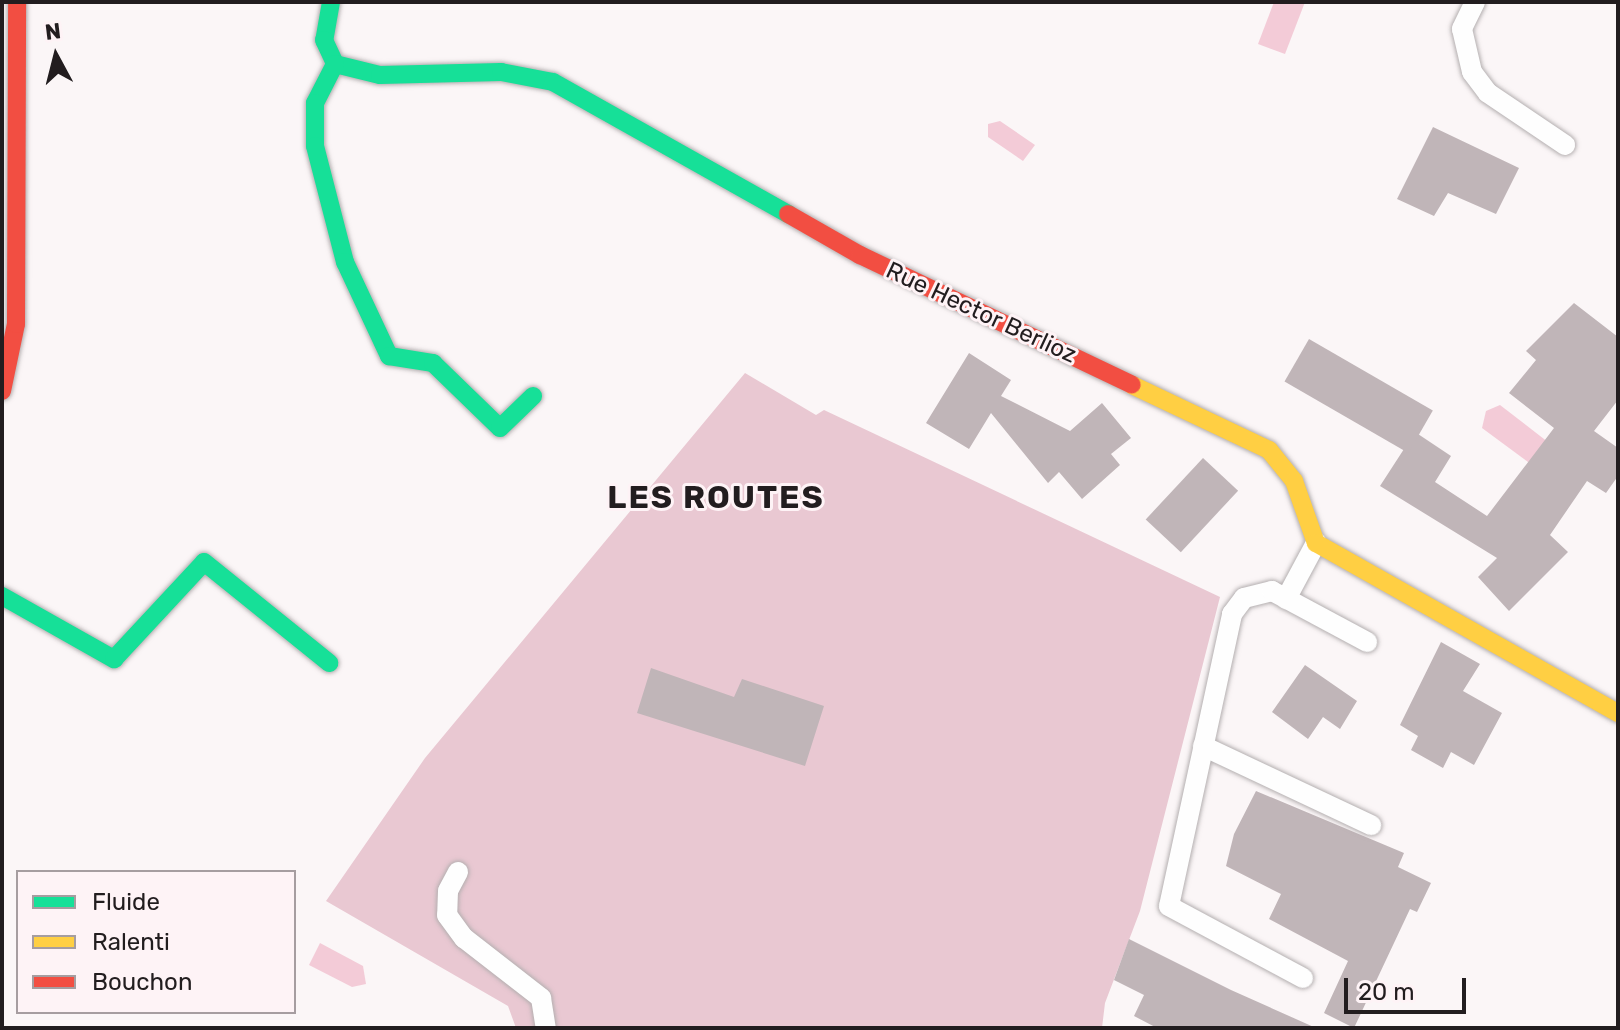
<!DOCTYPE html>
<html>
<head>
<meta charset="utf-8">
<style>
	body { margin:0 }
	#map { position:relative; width:1620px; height:1030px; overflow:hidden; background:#fbf6f7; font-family:Rubik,sans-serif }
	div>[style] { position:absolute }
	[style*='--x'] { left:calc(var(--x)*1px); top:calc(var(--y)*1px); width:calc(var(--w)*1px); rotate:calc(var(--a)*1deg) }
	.forest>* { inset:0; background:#e9c8d2 }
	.water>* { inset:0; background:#f3cbd7 }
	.building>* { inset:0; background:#c0b5b8; transform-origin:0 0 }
	.roads { filter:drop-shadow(0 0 2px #b4afb0) drop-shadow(0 0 2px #b4afb0) }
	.lane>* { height:20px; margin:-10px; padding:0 10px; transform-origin:10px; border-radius:10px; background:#fefefe }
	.fast>* { height:18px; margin:-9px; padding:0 9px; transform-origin:9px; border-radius:9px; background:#16e098 }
	.slow>* { height:18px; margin:-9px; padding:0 9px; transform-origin:9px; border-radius:9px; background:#ffcf43 }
	.jam>* { height:18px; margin:-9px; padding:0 9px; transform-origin:9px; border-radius:9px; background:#f24e42 }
	span { translate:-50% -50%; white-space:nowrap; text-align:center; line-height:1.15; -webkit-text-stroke:6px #fef3f6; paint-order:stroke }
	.street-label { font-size:24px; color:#221d1f }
	.district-label { font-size:32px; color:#221d1f; font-weight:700; letter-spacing:2px }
	.frame { position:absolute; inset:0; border:4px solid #221d1f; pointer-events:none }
	.legend { position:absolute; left:16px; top:870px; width:280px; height:144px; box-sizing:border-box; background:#fef3f6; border:2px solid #a69da0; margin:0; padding:10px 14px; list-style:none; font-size:24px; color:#221d1f }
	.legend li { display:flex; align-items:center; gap:16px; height:40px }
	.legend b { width:40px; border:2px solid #a69da0 }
	.north { position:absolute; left:16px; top:16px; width:80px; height:80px; -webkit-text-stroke:6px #fef3f6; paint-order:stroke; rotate:353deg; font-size:22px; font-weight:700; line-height:32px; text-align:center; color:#221d1f }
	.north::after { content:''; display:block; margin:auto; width:28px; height:36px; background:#221d1f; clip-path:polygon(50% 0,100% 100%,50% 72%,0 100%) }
	.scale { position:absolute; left:1344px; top:978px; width:122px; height:36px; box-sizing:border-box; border:4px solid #221d1f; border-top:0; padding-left:10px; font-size:24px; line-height:28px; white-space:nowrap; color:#221d1f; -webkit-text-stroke:6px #fef3f6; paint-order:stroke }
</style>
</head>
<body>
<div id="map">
	<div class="forest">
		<i style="clip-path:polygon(745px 373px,816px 415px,824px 410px,1220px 597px,1140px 911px,1105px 1003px,1102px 1028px,516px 1028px,508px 1006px,326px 901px,425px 758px)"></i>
	</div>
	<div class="water">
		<i style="clip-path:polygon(1274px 2px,1305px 2px,1285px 54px,1258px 44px)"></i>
		<i style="clip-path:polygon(1000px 121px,1035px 145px,1023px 161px,988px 137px,988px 124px)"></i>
		<i style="clip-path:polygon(1500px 405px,1553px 446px,1536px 468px,1482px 428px,1486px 411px)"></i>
		<i style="clip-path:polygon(320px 943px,363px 966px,366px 984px,352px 987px,309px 965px)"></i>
	</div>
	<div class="building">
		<i style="clip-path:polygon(1433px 127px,1519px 168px,1496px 214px,1448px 193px,1434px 216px,1397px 199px)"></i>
		<i style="clip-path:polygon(1574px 303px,1618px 337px,1618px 400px,1594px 431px,1618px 448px,1618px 476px,1606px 493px,1587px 481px,1550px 535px,1568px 552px,1509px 611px,1478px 577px,1497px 558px,1380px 486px,1415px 432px,1451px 456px,1435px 482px,1487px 516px,1554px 428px,1509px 393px,1536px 360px,1526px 351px)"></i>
		<i style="left:1309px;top:339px;width:143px;height:49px;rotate:30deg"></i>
		<i style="clip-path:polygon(969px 353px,1011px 380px,1001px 396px,1070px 431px,1102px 403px,1131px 438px,1111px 454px,1120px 465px,1082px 499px,1059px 472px,1048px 483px,991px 413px,969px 449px,926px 423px)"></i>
		<i style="left:1203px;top:458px;width:48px;height:84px;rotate:43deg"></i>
		<i style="clip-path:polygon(1441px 642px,1480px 664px,1463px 691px,1502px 713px,1474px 765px,1451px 752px,1443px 768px,1411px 750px,1418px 736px,1400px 725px)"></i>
		<i style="clip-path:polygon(1305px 665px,1357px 701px,1340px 729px,1323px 717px,1308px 739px,1272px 712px)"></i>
		<i style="clip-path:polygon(651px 668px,734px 697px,742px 679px,824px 706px,805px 766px,637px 713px)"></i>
		<i style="clip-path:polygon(1256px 791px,1404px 853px,1398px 867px,1431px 883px,1417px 912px,1410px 909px,1354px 1028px,1324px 1013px,1348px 961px,1269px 919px,1281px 894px,1226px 866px,1234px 834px)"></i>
		<i style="clip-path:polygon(1129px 939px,1231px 990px,1316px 1028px,1157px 1028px,1134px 1016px,1144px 995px,1114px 980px)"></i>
	</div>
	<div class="roads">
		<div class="lane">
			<i style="--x:1475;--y:2;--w:30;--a:116"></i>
			<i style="--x:1462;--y:29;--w:44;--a:76.9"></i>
			<i style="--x:1472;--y:72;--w:26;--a:53"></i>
			<i style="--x:1488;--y:93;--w:93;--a:34"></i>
			<i style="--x:1286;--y:599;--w:64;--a:-61.8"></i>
			<i style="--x:1203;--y:746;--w:186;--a:25.2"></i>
			<i style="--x:458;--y:872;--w:21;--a:118"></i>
			<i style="--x:448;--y:891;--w:24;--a:92"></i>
			<i style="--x:447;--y:915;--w:29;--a:54"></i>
			<i style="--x:464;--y:938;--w:98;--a:37.9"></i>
			<i style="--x:541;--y:998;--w:30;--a:81"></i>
			<i style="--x:1303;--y:978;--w:152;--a:-151.8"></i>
			<i style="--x:1169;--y:906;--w:299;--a:-77.8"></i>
			<i style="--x:1232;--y:614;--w:20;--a:-53"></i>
			<i style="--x:1244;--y:598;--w:29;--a:-14"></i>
			<i style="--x:1272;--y:591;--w:108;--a:28.2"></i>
		</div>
		<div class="fast">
			<i style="--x:331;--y:2;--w:39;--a:100"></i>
			<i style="--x:324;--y:40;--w:26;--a:65"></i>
			<i style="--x:335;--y:64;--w:46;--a:13.7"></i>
			<i style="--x:380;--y:75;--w:121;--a:-1.4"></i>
			<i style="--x:501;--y:72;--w:53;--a:10.9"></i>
			<i style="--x:553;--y:82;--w:270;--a:29.3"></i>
			<i style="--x:335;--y:64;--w:44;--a:117.1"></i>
			<i style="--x:315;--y:103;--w:43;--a:90"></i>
			<i style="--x:315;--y:146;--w:120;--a:75.5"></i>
			<i style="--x:345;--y:262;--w:104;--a:64.9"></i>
			<i style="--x:389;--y:356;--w:45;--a:9"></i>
			<i style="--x:433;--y:363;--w:93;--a:44.1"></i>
			<i style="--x:500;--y:428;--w:46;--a:-44.1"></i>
			<i style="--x:2;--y:596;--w:129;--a:29.4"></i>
			<i style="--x:114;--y:659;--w:132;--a:-47.1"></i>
			<i style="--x:204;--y:562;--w:161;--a:38.9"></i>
		</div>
		<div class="slow">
			<i style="--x:1132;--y:385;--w:152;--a:25.4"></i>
			<i style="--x:1269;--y:450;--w:40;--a:51"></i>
			<i style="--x:1294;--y:481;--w:66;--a:70.5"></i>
			<i style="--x:1316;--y:543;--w:347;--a:29.4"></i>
		</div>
		<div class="jam">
			<i style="--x:788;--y:214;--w:83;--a:29.7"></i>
			<i style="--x:860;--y:255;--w:301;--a:25.5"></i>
			<i style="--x:2;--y:391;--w:68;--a:-78.2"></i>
			<i style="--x:16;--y:324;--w:322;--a:-89.8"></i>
		</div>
	</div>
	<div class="street-label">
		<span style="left:981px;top:313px;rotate:25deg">Rue Hector Berlioz</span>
	</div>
	<div class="district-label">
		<span style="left:716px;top:497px">LES ROUTES</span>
	</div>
	<div class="frame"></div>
	<ul class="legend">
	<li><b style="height:10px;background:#16e098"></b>Fluide</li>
	<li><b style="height:10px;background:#ffcf43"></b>Ralenti</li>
	<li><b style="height:10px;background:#f24e42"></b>Bouchon</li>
	</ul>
	<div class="north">N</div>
	<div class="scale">20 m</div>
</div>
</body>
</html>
